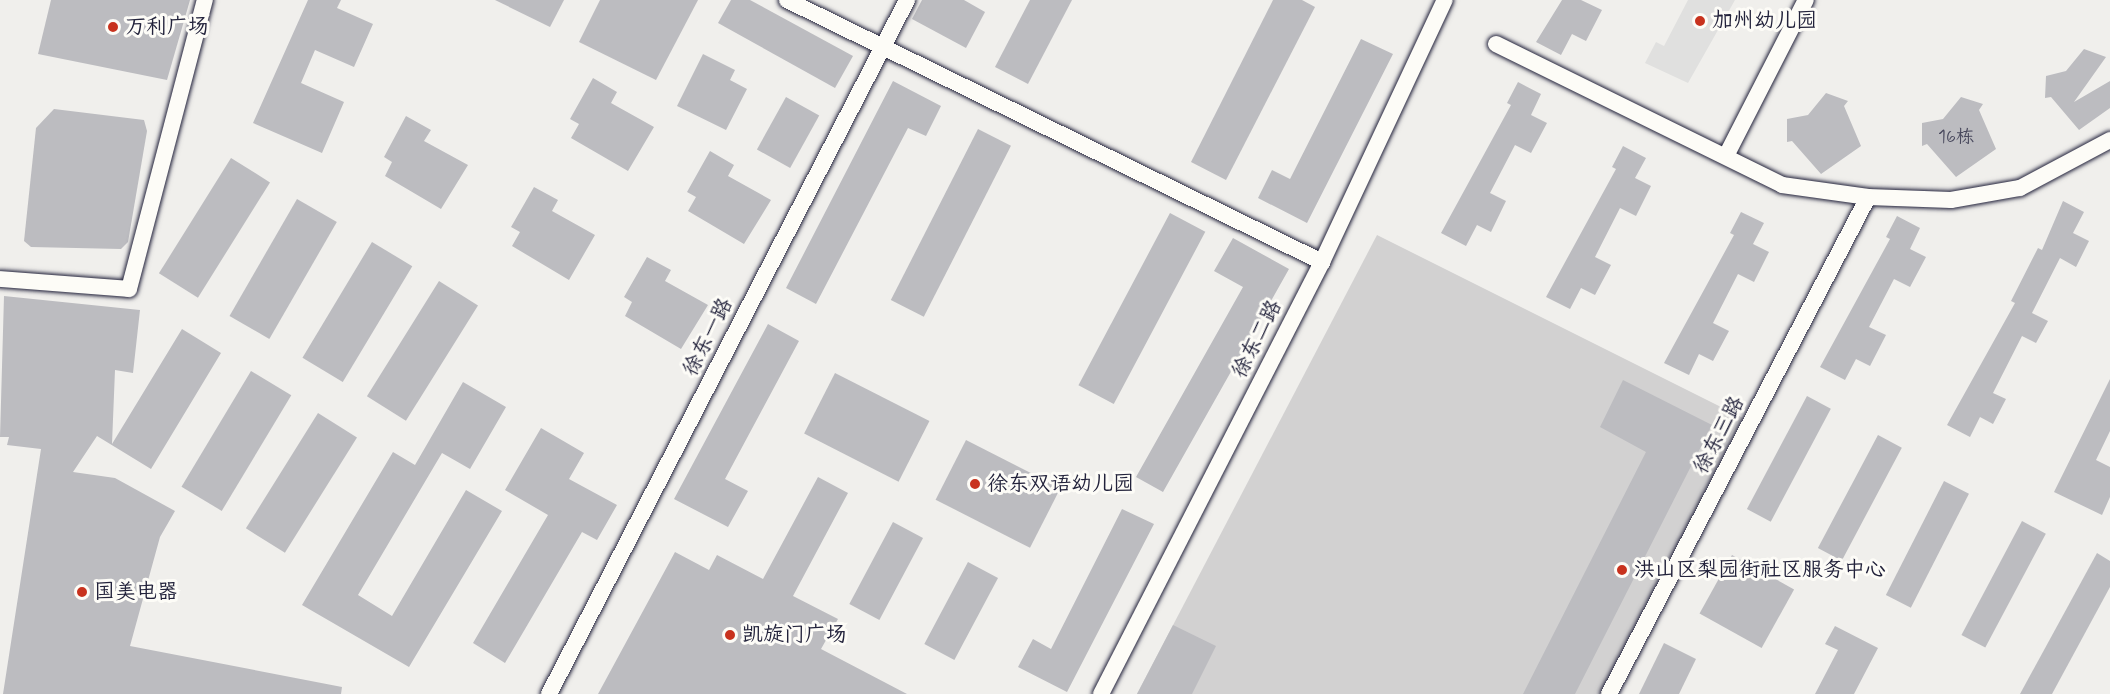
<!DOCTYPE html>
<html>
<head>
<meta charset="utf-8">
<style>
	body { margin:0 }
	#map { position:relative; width:2110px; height:694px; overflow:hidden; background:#f0efec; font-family:Mynerve,"LXGW WenKai TC",sans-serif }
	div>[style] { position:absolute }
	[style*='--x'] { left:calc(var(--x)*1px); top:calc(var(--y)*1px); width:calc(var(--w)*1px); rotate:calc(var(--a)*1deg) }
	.built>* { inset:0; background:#e0e0df }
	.green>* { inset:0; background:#d2d1d1 }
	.building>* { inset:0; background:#bcbcc0; transform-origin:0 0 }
	.roads { filter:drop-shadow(0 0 2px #22223b) drop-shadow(0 0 2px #22223b) }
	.minor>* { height:16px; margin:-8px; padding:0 8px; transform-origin:8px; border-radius:8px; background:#fdfcf7 }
	.dots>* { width:16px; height:16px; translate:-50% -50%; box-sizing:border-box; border:3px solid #fdfcf7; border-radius:50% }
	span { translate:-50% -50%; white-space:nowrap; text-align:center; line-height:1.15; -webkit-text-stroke:6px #fdfcf7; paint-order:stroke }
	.number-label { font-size:18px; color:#48485c }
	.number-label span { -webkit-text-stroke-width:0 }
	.poi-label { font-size:21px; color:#22223b }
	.left { translate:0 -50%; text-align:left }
	.street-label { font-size:21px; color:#22223b }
</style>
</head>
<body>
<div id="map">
	<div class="built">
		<i style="clip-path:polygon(1688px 0,1735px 0,1688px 83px,1645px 63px,1656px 42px,1664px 46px)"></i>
	</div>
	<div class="green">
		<i style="clip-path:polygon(1377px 235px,1743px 418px,1601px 694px,1137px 694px)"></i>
	</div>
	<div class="building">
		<i style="clip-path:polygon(51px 0,190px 0,167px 80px,38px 54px)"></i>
		<i style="clip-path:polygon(308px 0,341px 0,337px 8px,373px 24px,354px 67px,315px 50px,301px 83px,344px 102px,322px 153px,253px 123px)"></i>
		<i style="clip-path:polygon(495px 0,564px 0,550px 27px)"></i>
		<i style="clip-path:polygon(600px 0,698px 0,656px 80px,579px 42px)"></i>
		<i style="clip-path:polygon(731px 0,750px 0,853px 56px,835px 88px,718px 23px)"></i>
		<i style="clip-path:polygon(922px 0,964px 0,985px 12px,966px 48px,912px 19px)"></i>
		<i style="clip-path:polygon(1030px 0,1072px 0,1028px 84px,995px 67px)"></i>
		<i style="clip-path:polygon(1273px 0,1302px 0,1315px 7px,1226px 180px,1191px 162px)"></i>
		<i style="clip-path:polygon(1562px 0,1581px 0,1602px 10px,1586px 41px,1572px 34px,1561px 55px,1536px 42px)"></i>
		<i style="clip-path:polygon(1361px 39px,1393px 54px,1307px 223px,1258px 198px,1272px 170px,1290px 179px)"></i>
		<i style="clip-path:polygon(2084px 49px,2106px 57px,2074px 102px,2110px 81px,2110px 108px,2079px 130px,2051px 97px,2045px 98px,2046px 76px,2066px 71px)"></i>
		<i style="clip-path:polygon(703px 54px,735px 70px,730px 80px,747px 89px,726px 130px,677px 106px)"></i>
		<i style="clip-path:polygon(593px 78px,617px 92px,611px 103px,654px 127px,628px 171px,571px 138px,579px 124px,570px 119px)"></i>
		<i style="clip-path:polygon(893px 81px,941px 106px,926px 136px,908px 128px,816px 304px,786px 288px)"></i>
		<i style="clip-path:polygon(1518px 82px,1541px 94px,1531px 115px,1547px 123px,1531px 153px,1515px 145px,1490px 193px,1506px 201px,1491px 232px,1477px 225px,1466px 246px,1441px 233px,1511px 105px,1507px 103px)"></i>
		<i style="clip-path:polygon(1826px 93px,1848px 101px,1844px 106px,1861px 146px,1821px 174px,1792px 141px,1787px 142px,1787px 119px,1808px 115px)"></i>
		<i style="left:786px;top:97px;width:38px;height:60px;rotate:29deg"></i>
		<i style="clip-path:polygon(1961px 97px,1983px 104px,1979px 110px,1996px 149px,1956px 177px,1927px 144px,1922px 146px,1922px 123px,1943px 119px)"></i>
		<i style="clip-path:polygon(54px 109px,144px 120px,147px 131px,128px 242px,121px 249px,31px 247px,24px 241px,36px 128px)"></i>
		<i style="clip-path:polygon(406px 116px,431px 130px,424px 141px,468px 165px,441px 209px,385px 176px,392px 162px,384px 157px)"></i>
		<i style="left:978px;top:129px;width:37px;height:192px;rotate:27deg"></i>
		<i style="clip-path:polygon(1623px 146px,1646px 158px,1635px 178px,1651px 186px,1636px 216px,1620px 208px,1595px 257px,1611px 265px,1595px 295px,1581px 288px,1570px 309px,1546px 297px,1616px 169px,1612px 167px)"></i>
		<i style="clip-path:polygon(710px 151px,734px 165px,728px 176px,771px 200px,744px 244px,688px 211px,696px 197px,687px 192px)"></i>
		<i style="left:231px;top:158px;width:46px;height:136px;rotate:32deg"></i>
		<i style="clip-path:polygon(534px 187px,558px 200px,552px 211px,595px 235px,569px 280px,512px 246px,520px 232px,511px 227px)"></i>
		<i style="left:297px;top:199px;width:46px;height:135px;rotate:30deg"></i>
		<i style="clip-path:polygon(2063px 201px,2084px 212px,2073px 233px,2089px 241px,2076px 267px,2060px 258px,2032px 313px,2048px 321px,2036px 343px,2022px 336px,1993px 393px,2006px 399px,1993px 424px,1980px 417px,1970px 437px,1947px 425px,2015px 303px,2011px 301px,2038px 248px,2042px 250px)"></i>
		<i style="clip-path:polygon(1741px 212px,1764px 223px,1753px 244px,1769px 252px,1754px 282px,1738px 274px,1713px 323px,1729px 331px,1713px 361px,1699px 354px,1689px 375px,1664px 363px,1734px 235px,1730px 233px)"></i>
		<i style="left:1170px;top:213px;width:40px;height:195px;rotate:28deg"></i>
		<i style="clip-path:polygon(1897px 216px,1920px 228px,1910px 249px,1926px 257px,1910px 287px,1894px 279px,1869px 327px,1886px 335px,1870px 366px,1856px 359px,1845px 380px,1820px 367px,1890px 239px,1886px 237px)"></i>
		<i style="clip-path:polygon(1233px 238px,1289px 269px,1163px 492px,1136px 477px,1243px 287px,1214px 271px)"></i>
		<i style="left:372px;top:242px;width:47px;height:135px;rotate:31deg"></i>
		<i style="clip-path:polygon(647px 257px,671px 270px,665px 281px,708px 305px,681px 349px,625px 316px,632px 302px,624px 297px)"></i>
		<i style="left:439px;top:281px;width:46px;height:136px;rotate:32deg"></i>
		<i style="clip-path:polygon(4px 296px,140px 310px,133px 373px,115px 370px,112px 444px,182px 329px,221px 353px,151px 469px,97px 436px,73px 472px,115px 478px,175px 511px,160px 537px,130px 646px,342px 687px,341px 694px,3px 694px,41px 449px,7px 445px,9px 437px,0 437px)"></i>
		<i style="clip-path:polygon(768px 324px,799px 341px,725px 479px,748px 491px,728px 527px,674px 499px)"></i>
		<i style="left:251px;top:371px;width:47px;height:135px;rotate:31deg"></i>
		<i style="left:835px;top:373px;width:106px;height:68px;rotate:27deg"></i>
		<i style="clip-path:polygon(2110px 379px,2110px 431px,2096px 460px,2110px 467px,2110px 497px,2102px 515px,2054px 492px)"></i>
		<i style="clip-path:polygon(1623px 380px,1712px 425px,1575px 694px,1523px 694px,1646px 452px,1600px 427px)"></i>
		<i style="clip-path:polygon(463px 382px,506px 407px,470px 469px,442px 453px,358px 595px,392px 616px,466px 490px,502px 511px,409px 667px,302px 605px,393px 452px,415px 465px)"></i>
		<i style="left:1807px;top:396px;width:27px;height:128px;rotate:28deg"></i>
		<i style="left:318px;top:413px;width:46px;height:136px;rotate:32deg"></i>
		<i style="clip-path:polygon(541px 428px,584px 453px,569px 479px,617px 505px,597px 540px,582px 532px,505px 663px,473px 643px,548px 515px,505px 490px)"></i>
		<i style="left:1878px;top:435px;width:27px;height:128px;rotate:28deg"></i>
		<i style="left:966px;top:440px;width:106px;height:67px;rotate:27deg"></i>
		<i style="clip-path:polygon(818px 477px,848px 493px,793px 596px,838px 619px,821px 649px,907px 694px,598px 694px,675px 552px,709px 570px,717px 555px,763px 579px)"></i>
		<i style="left:1944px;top:481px;width:28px;height:128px;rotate:27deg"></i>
		<i style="clip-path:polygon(1122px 509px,1154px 524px,1067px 692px,1018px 667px,1033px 639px,1051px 649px)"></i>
		<i style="left:2022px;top:521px;width:27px;height:129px;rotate:28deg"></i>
		<i style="left:893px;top:522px;width:34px;height:93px;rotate:28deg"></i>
		<i style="clip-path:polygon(2097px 553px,2110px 561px,2110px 587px,2052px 694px,2020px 694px)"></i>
		<i style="left:1732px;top:555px;width:71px;height:67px;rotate:29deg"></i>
		<i style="left:968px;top:562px;width:34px;height:93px;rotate:28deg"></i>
		<i style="clip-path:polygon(1173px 625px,1216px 646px,1192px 694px,1137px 694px)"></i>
		<i style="clip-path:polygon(1835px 626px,1878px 648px,1854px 694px,1815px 694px,1838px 650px,1825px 644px)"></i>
		<i style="clip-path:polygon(1664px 643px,1696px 659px,1679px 694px,1639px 694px)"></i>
	</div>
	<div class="roads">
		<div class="minor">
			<i style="--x:787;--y:0;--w:596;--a:26.09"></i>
			<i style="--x:1496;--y:44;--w:319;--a:26.2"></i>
			<i style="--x:1782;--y:185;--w:87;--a:7.9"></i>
			<i style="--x:1868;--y:197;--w:83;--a:2.1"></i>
			<i style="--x:1951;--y:200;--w:70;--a:-9.9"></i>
			<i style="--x:2020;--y:188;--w:102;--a:-28.1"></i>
			<i style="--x:1726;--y:156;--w:175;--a:-62.9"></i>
			<i style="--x:0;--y:279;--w:129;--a:4.4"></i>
			<i style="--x:129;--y:289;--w:299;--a:-75.3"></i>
			<i style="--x:549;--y:694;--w:781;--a:-62.71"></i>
			<i style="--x:1101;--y:694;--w:485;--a:-62.9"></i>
			<i style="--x:1322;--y:262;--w:289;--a:-64.9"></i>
			<i style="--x:1609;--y:694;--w:560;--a:-62.47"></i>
		</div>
	</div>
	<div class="dots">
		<i style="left:1700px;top:21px;background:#c8321e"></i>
		<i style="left:113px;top:27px;background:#c8321e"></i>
		<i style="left:975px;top:484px;background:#c8321e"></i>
		<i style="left:1622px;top:570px;background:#c8321e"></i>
		<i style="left:82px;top:592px;background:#c8321e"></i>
		<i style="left:730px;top:635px;background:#c8321e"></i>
	</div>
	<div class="number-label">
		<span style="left:1956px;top:137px">16栋</span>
	</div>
	<div class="poi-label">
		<span class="left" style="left:1712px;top:21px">加州幼儿园</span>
		<span class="left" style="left:125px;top:27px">万利广场</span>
		<span class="left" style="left:987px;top:484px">徐东双语幼儿园</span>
		<span class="left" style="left:1634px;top:570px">洪山区梨园街社区服务中心</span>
		<span class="left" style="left:94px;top:592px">国美电器</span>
		<span class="left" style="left:742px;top:635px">凯旋门广场</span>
	</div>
	<div class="street-label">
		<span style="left:708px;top:337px;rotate:-63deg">徐东一路</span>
		<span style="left:1257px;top:339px;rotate:-63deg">徐东二路</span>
		<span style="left:1719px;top:435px;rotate:-62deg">徐东三路</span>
	</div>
</div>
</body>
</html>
